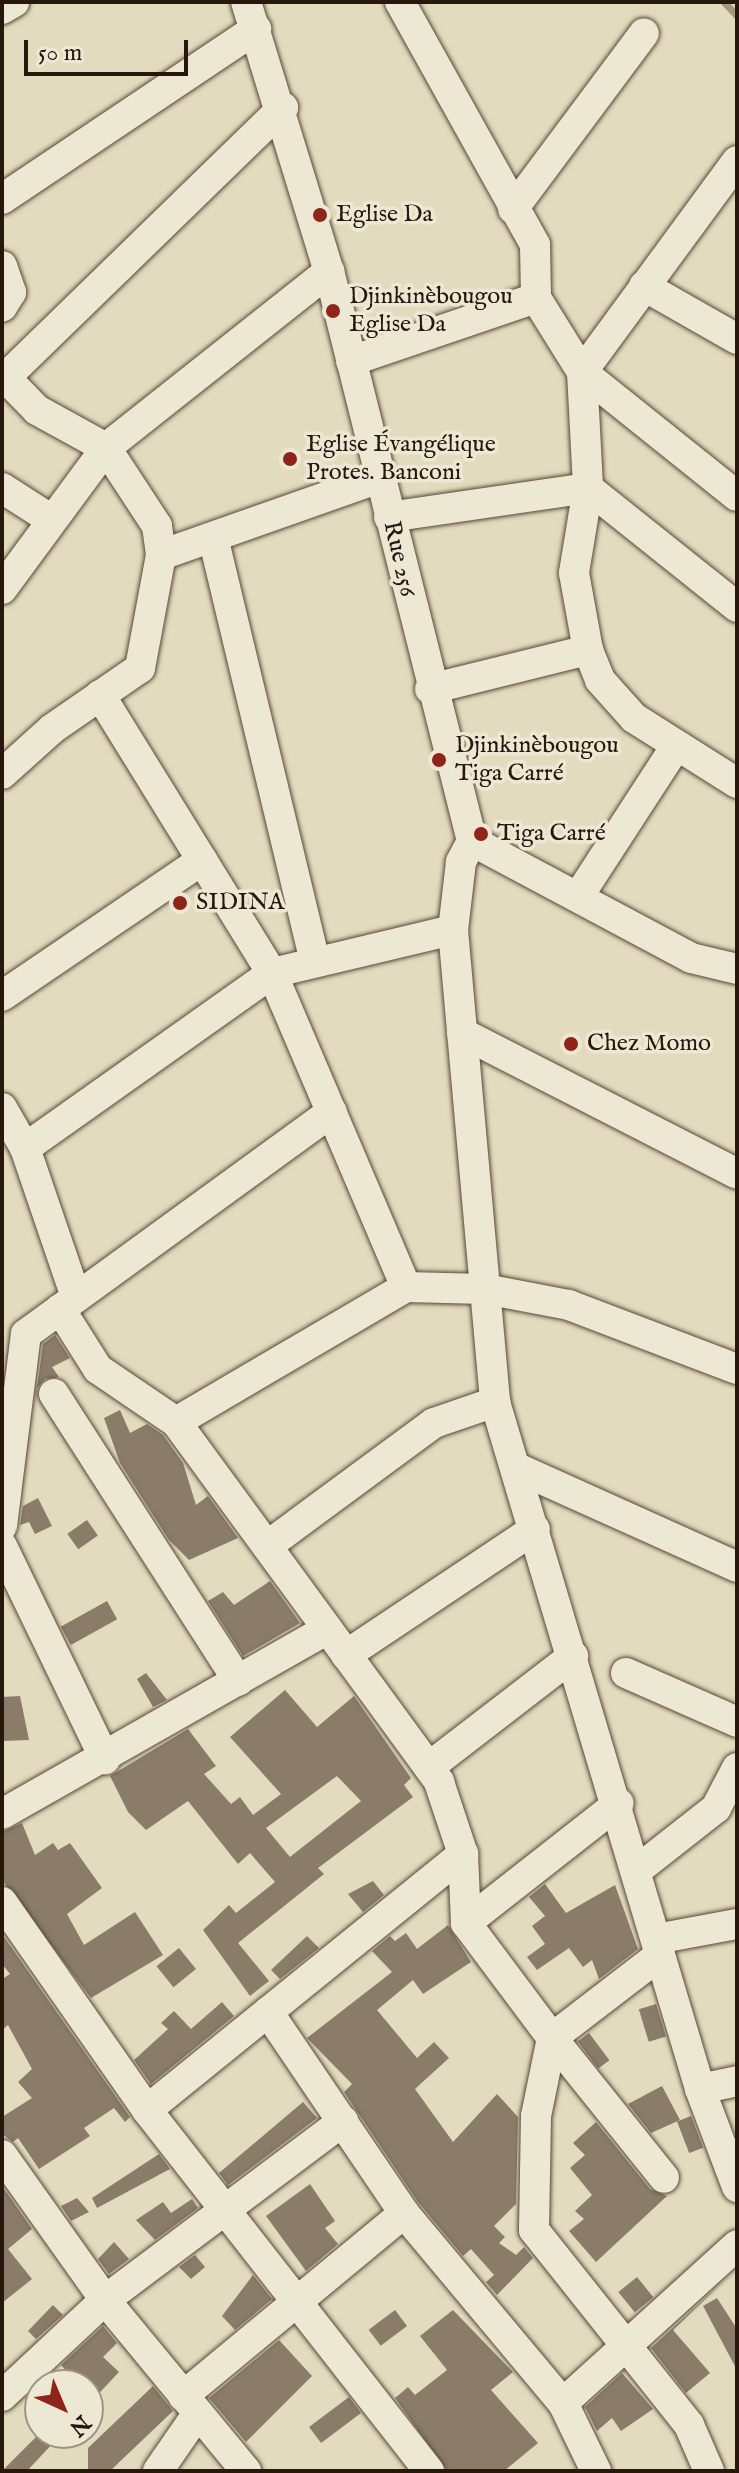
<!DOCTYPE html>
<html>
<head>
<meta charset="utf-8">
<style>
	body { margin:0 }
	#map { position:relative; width:739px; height:2473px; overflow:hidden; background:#e3dbbd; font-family:"IM FELL English",serif }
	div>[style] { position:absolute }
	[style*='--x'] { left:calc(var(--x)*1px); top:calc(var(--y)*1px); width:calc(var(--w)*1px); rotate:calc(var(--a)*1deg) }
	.stream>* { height:7px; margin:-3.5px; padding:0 3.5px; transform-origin:3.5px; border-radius:3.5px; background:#a49881 }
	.building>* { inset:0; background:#8a7c68; transform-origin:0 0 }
	.roads { filter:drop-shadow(0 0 2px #584738) drop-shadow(0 0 2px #584738) }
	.minor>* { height:30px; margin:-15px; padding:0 15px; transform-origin:15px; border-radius:15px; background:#ede8d4 }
	.dots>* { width:22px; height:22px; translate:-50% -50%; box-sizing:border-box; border:4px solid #ede8d4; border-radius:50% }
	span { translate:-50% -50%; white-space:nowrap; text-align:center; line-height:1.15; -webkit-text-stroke:7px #ede8d4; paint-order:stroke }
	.poi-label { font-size:24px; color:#29160c }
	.left { translate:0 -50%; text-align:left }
	.street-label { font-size:24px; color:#29160c }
	.frame { position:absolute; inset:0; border:4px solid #29160c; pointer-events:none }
	.north { position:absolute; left:24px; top:2369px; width:80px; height:80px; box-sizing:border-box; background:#ede8d4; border:2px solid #9f9484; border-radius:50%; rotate:136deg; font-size:22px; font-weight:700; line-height:32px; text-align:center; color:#29160c }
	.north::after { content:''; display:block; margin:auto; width:28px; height:36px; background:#8f2418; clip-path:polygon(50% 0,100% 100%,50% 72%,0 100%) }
	.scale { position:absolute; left:24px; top:40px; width:164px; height:36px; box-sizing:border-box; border:4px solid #29160c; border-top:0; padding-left:10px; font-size:24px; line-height:28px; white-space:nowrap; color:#29160c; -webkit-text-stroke:6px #ede8d4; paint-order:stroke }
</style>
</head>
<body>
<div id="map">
	<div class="stream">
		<i style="--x:724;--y:2;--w:19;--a:47"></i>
	</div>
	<div class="building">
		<i style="clip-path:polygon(55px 1335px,70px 1358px,52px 1367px,59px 1377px,45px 1379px,37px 1388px,43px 1344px)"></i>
		<i style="clip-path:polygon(120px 1410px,130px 1433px,147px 1424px,163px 1435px,183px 1463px,196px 1505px,208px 1496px,238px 1538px,189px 1560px,169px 1540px,120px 1463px,104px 1418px)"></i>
		<i style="clip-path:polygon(38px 1498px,52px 1526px,35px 1534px,29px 1522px,20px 1525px,23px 1506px)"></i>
		<i style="left:87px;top:1520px;width:19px;height:24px;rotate:55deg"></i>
		<i style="clip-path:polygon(270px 1581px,300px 1623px,243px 1656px,208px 1601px,223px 1592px,234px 1605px)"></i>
		<i style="left:107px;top:1601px;width:21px;height:53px;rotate:61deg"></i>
		<i style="clip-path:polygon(146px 1673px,167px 1700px,153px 1707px,137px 1679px)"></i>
		<i style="clip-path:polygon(evenodd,285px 1690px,317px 1727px,354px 1696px,411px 1778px,404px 1785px,413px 1797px,318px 1868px,324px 1874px,238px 1943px,269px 1981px,250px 1996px,203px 1930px,229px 1905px,236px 1913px,275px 1882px,250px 1853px,238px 1864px,188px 1801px,146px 1830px,128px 1812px,110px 1776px,188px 1729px,216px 1766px,204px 1774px,231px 1804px,240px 1797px,253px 1815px,281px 1794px,230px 1737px,285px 1690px,337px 1776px,361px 1801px,290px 1857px,266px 1828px,337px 1776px)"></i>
		<i style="clip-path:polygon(20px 1696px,29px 1740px,2px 1741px,2px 1697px)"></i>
		<i style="clip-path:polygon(22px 1823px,35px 1855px,53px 1843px,58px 1850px,70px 1843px,102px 1888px,67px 1914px,84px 1945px,135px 1912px,163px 1955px,91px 1998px,2px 1880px,2px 1832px)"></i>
		<i style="clip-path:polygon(373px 1881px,384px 1895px,363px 1912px,348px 1894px)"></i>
		<i style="clip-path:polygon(545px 1884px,566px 1913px,615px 1885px,638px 1949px,599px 1979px,592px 1960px,583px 1967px,569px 1948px,537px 1970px,527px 1957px,545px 1944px,532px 1926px,545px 1916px,529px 1897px)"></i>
		<i style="clip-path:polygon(448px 1925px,471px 1962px,423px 1994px,413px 1980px,377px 2010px,417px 2058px,434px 2042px,449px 2058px,415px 2089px,453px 2142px,497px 2094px,518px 2117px,516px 2204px,494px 2226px,505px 2237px,499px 2243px,516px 2255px,524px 2247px,533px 2258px,497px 2295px,486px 2282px,494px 2275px,471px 2249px,463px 2256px,418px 2202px,344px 2092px,352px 2084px,307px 2038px,392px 1972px,372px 1951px,390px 1936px,395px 1941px,406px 1933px,417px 1949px)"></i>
		<i style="clip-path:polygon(2px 1934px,130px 2117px,125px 2122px,114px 2108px,84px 2128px,90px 2136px,39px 2169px,18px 2138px,13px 2142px,2px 2134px,2px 2117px,32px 2098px,18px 2082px,32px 2069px,8px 2025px,2px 2030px,2px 1979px,10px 1974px,2px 1964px)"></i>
		<i style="clip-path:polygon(307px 1936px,319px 1948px,280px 1979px,271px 1970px)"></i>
		<i style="left:179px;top:1948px;width:27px;height:29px;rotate:51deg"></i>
		<i style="clip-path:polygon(222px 2002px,234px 2016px,151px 2084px,134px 2060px,168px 2029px,161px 2023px,174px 2011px,191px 2029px)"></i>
		<i style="left:656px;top:2004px;width:34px;height:18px;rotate:73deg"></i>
		<i style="left:589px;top:2033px;width:34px;height:14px;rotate:53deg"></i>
		<i style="clip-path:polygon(662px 2086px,680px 2120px,651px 2133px,628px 2104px)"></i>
		<i style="clip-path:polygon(303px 2102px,317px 2118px,228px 2185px,219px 2173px)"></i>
		<i style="left:691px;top:2116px;width:34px;height:15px;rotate:69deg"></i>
		<i style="clip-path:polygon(596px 2122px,650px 2189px,667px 2196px,596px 2262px,569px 2231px,584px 2219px,575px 2211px,592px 2195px,570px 2168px,585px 2155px,573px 2143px)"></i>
		<i style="clip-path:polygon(159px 2154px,170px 2169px,97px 2208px,92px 2198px)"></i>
		<i style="clip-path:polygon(310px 2184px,335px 2221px,325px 2228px,338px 2244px,306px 2271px,266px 2216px)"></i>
		<i style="clip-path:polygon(2px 2186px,32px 2229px,8px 2249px,32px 2279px,2px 2303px)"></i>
		<i style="clip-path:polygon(77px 2198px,89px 2212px,71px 2221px,61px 2206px)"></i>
		<i style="clip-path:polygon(192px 2199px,198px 2208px,155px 2240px,136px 2220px,163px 2202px,171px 2213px)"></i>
		<i style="clip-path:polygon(114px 2242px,129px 2259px,109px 2274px,98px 2259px)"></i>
		<i style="clip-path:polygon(195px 2255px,205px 2267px,191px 2279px,179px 2267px)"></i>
		<i style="clip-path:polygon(253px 2275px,272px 2299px,235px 2330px,222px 2316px)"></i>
		<i style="left:637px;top:2277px;width:26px;height:24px;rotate:51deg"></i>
		<i style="clip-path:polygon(724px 2281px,673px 2330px,710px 2373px,686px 2393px,651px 2348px)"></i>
		<i style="clip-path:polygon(717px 2298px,737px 2329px,737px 2370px,703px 2306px)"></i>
		<i style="clip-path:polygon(53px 2305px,63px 2315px,36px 2339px,28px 2331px)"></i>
		<i style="left:395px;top:2310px;width:20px;height:33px;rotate:53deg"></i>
		<i style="clip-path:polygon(453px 2310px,513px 2372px,491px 2390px,538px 2443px,504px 2471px,447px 2471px,395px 2398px,408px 2387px,415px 2395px,447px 2370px,420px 2336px)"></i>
		<i style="clip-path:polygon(103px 2326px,117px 2343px,103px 2357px,119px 2372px,88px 2405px,88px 2385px,65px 2385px,72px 2377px,61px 2365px)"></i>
		<i style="clip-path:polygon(279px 2340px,312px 2376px,246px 2442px,209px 2398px)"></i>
		<i style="clip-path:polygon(622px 2373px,653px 2409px,621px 2431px,612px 2418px,597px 2431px,585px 2407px)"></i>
		<i style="clip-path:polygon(153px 2386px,173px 2411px,110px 2471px,88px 2471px,88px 2448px)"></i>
		<i style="left:349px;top:2397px;width:20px;height:50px;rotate:53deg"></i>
		<i style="clip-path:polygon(40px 2433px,54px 2442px,27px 2471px,2px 2471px)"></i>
	</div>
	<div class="roads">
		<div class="minor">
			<i style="--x:246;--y:2;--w:282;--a:72.9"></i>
			<i style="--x:329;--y:271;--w:588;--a:75.92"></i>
			<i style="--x:400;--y:2;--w:278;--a:60.9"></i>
			<i style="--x:535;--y:245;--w:53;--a:88.9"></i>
			<i style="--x:536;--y:298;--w:87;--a:58.1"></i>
			<i style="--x:582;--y:372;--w:116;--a:87"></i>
			<i style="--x:588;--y:488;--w:86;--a:99.4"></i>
			<i style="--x:574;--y:573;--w:78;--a:79.7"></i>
			<i style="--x:588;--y:650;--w:32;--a:68"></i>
			<i style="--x:600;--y:680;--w:51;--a:48.2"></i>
			<i style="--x:634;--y:718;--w:122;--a:32.3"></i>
			<i style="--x:2;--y:9;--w:14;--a:-30"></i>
			<i style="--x:737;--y:161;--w:262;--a:126.3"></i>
			<i style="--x:582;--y:372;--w:198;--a:38.7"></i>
			<i style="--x:2;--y:199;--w:306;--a:-33.8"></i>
			<i style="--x:513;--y:209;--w:219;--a:-53.3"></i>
			<i style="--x:2;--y:266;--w:28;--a:71"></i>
			<i style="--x:11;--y:292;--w:17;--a:121"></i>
			<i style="--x:644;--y:286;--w:107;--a:29.7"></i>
			<i style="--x:351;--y:361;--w:195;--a:-18.8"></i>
			<i style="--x:2;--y:374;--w:50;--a:45.8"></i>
			<i style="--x:37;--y:410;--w:79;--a:28.8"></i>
			<i style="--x:106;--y:448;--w:93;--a:56.8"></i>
			<i style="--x:157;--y:526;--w:29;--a:82"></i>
			<i style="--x:161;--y:555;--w:115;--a:100.5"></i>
			<i style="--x:140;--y:668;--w:107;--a:145.3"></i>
			<i style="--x:52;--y:729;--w:67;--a:138"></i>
			<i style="--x:5;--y:378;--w:388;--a:-44.2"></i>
			<i style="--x:2;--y:488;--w:59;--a:32.6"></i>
			<i style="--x:389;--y:517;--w:201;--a:-8.3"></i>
			<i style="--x:588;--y:488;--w:191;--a:38.6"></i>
			<i style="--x:213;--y:537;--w:433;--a:76.5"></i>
			<i style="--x:161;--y:555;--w:232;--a:-19.4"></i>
			<i style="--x:2;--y:589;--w:175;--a:-53.6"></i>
			<i style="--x:106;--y:448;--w:285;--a:-38.4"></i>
			<i style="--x:430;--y:689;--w:163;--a:-13.9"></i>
			<i style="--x:100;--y:695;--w:327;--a:58.3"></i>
			<i style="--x:272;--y:973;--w:341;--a:66.9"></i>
			<i style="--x:472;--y:841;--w:24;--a:118"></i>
			<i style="--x:461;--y:862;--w:68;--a:96.7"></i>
			<i style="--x:453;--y:930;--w:474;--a:84.9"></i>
			<i style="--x:495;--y:1402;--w:717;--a:73.38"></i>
			<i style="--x:700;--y:2089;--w:105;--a:69.3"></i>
			<i style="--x:472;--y:841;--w:248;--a:28.1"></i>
			<i style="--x:691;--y:958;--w:47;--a:13.4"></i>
			<i style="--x:578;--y:897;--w:180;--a:-57"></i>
			<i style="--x:2;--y:996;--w:242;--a:-34.2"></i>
			<i style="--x:462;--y:1033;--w:309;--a:27.1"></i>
			<i style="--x:2;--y:1108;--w:46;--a:60.1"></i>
			<i style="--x:25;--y:1148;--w:157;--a:71.1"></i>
			<i style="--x:25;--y:1148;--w:303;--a:-35.3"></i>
			<i style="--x:272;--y:973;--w:186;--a:-13.4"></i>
			<i style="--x:60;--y:1309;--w:71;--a:57.7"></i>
			<i style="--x:98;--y:1369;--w:94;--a:34.2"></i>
			<i style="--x:176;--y:1422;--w:446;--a:53.8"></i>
			<i style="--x:439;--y:1782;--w:76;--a:71.6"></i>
			<i style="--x:463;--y:1854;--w:69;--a:87.5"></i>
			<i style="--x:466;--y:1923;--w:144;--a:53.2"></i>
			<i style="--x:552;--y:2038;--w:80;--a:101.6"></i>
			<i style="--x:536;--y:2116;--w:114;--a:91"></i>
			<i style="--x:534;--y:2230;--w:249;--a:51.5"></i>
			<i style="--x:689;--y:2425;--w:50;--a:66.5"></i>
			<i style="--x:54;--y:1394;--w:341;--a:57.3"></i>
			<i style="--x:176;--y:1422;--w:267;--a:-30.4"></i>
			<i style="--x:406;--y:1287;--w:79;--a:1.5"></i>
			<i style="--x:485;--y:1289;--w:86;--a:10.8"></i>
			<i style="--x:569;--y:1305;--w:180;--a:20.9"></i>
			<i style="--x:517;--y:1468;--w:241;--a:24.2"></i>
			<i style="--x:2;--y:1526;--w:193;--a:-82.9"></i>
			<i style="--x:26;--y:1334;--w:378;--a:-36"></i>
			<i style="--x:2;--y:1546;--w:237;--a:64.2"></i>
			<i style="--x:267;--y:1546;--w:207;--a:-36.4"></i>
			<i style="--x:434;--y:1423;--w:65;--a:-19"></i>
			<i style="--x:346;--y:1655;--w:227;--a:-33.7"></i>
			<i style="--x:626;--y:1673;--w:121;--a:23.8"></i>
			<i style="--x:429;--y:1767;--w:182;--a:-37.6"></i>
			<i style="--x:2;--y:1814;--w:374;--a:-29.6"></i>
			<i style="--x:636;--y:1871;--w:102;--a:-38.2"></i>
			<i style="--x:716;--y:1808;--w:45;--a:-62.3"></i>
			<i style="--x:2;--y:1902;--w:254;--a:55.1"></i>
			<i style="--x:147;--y:2110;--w:458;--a:52"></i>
			<i style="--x:466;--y:1923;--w:194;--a:-38.1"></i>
			<i style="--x:656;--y:1939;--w:82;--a:-10.5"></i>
			<i style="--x:660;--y:1955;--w:136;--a:142.5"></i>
			<i style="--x:552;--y:2038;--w:179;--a:51.3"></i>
			<i style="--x:268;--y:2012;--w:243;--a:55.9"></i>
			<i style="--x:404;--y:2213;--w:248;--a:50.1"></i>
			<i style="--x:563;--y:2403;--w:235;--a:-42.2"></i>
			<i style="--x:700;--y:2089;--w:38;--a:-12"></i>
			<i style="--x:147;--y:2110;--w:407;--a:-39"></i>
			<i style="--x:2;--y:2155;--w:178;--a:54.6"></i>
			<i style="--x:105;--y:2300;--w:222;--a:50.5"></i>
			<i style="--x:2;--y:2396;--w:141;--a:-43"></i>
			<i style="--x:105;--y:2300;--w:298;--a:-36.9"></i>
			<i style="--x:183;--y:2396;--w:287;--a:-39.6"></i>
			<i style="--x:563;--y:2403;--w:76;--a:64.1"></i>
			<i style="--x:158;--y:2471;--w:70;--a:-55.4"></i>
		</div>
	</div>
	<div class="dots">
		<i style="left:320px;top:215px;background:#8f2418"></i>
		<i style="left:333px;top:311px;background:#8f2418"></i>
		<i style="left:290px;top:459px;background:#8f2418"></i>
		<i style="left:439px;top:760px;background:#8f2418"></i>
		<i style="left:481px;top:834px;background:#8f2418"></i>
		<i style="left:180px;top:903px;background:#8f2418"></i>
		<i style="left:571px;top:1044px;background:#8f2418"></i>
	</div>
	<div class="poi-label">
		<span class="left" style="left:336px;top:215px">Eglise Da</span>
		<span class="left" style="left:349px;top:311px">Djinkinèbougou<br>Eglise Da</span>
		<span class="left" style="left:306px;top:459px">Eglise Évangélique<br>Protes. Banconi</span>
		<span class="left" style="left:455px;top:760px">Djinkinèbougou<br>Tiga Carré</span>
		<span class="left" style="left:497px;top:834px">Tiga Carré</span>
		<span class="left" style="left:196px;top:903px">SIDINA</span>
		<span class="left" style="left:587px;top:1044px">Chez Momo</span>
	</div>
	<div class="street-label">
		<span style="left:399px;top:559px;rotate:77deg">Rue 256</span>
	</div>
	<div class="frame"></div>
	<div class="north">N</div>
	<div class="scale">50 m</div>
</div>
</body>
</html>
